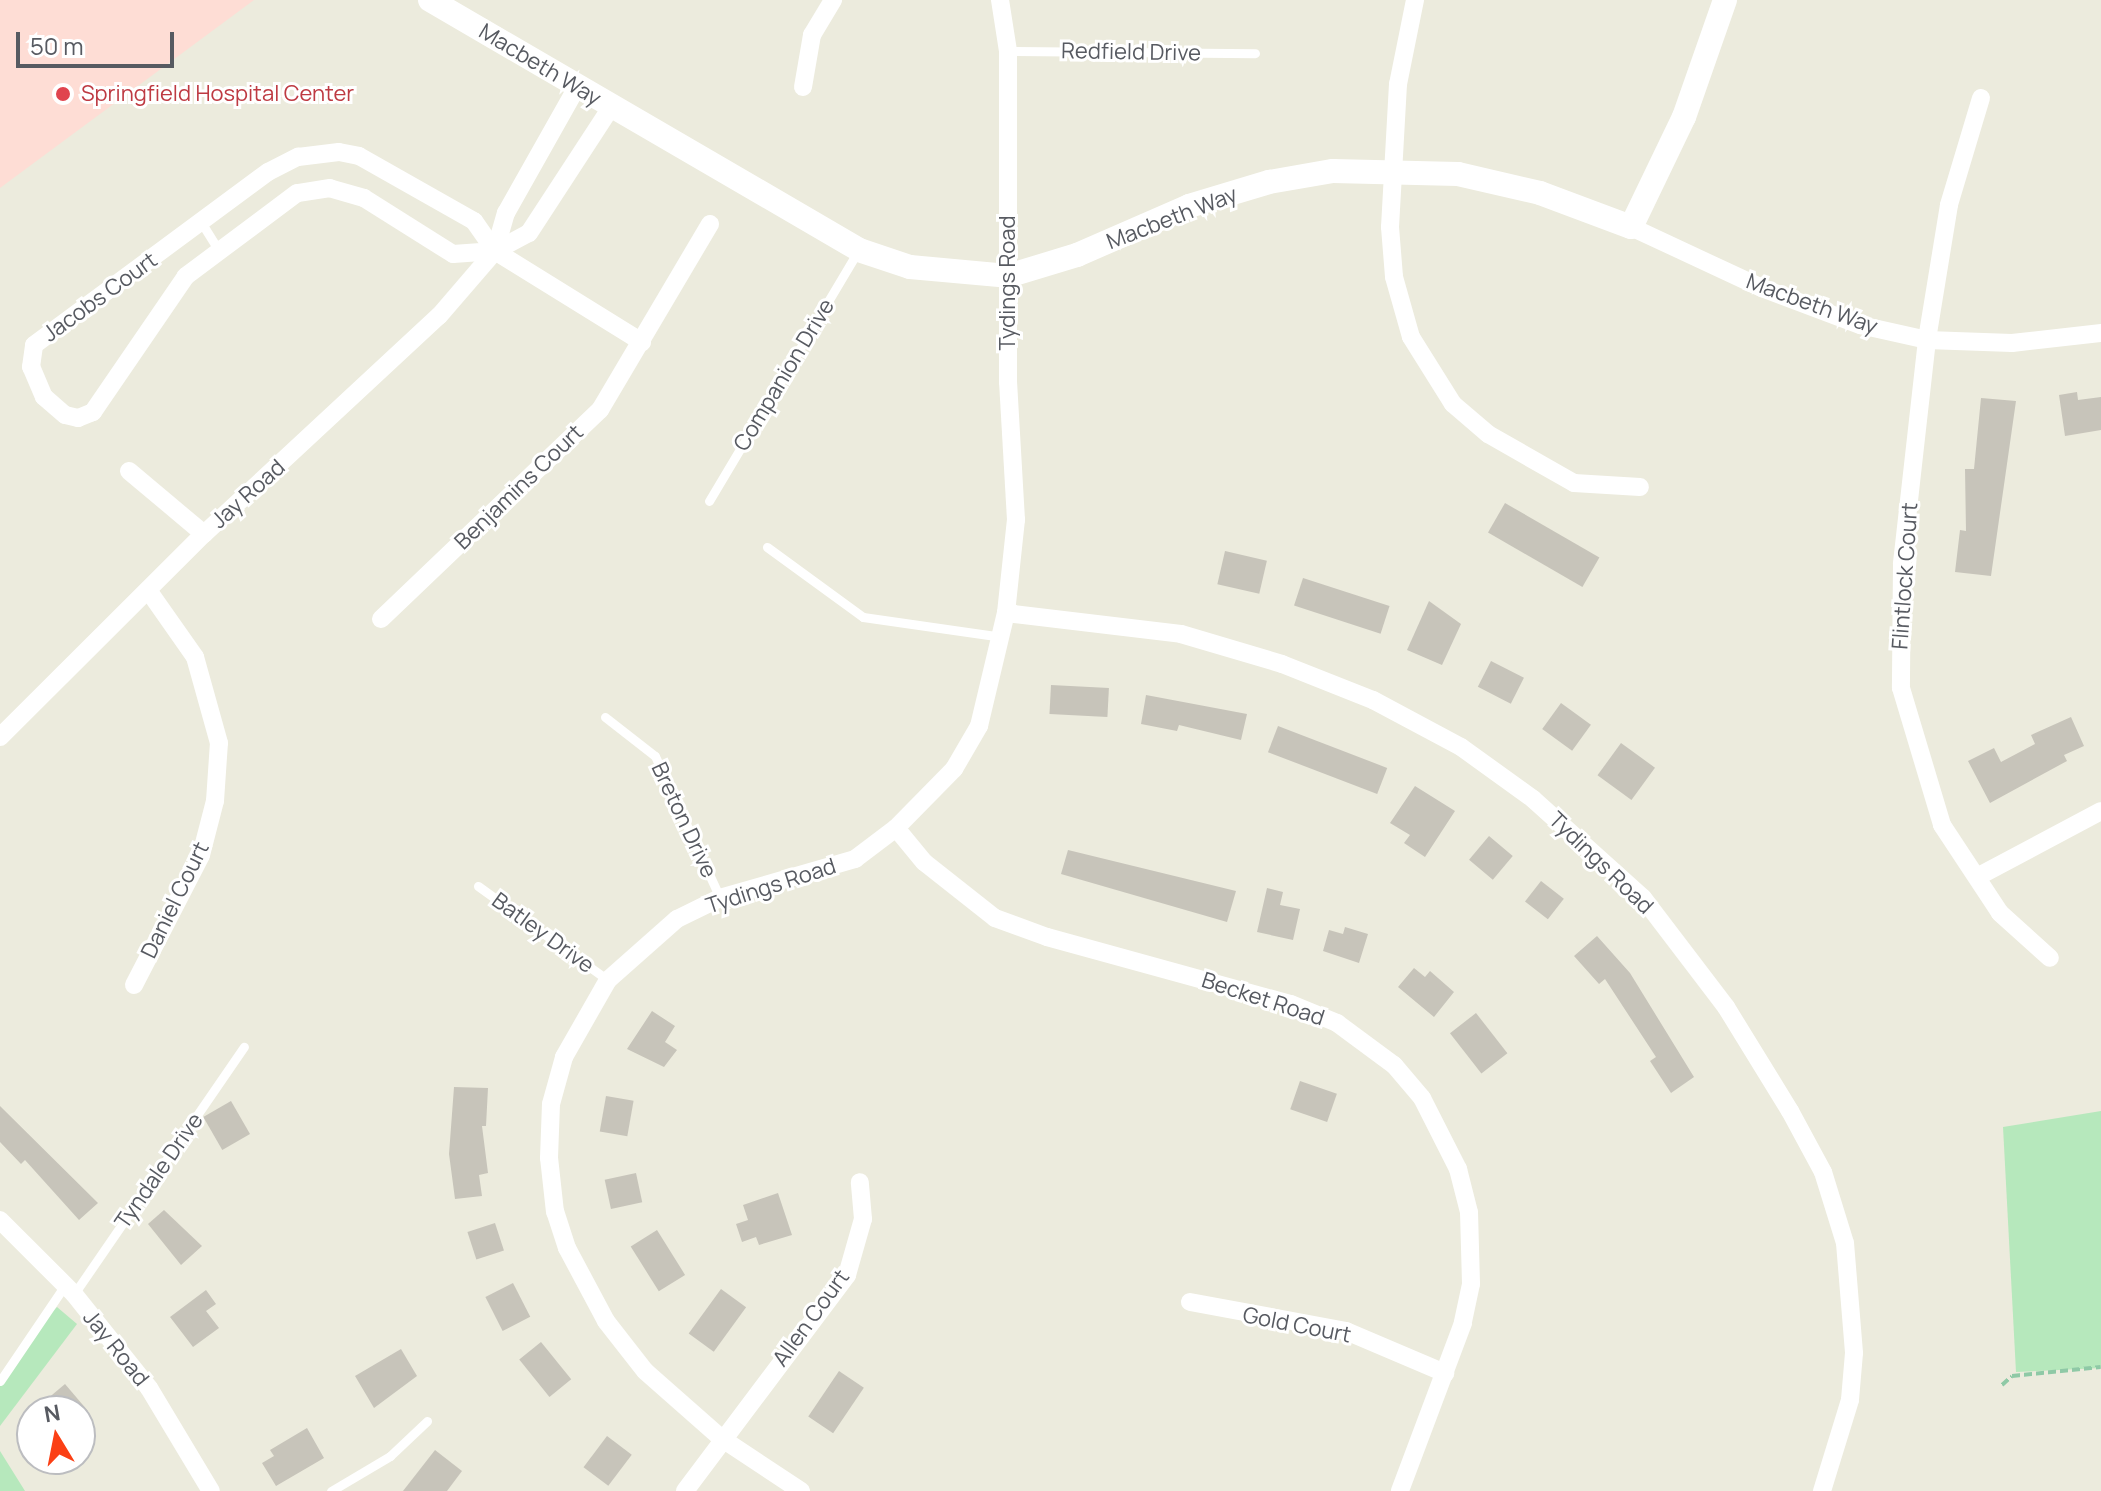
<!DOCTYPE html>
<html>
<head>
<meta charset="utf-8">
<style>
	body { margin:0 }
	#map { position:relative; width:2101px; height:1491px; overflow:hidden; background:#ecebdd; font-family:Manrope,sans-serif }
	div>[style] { position:absolute }
	[style*='--x'] { left:calc(var(--x)*1px); top:calc(var(--y)*1px); width:calc(var(--w)*1px); rotate:calc(var(--a)*1deg) }
	.medical>* { inset:0; background:#feddd5 }
	.green>* { inset:0; background:#b6e8bc }
	.building>* { inset:0; background:#c7c4ba; transform-origin:0 0 }
	.path>* { height:4px; margin-top:-2px; transform-origin:0; background:repeating-linear-gradient(90deg,#8fc9a6 0 8px,transparent 0 12px) }
	.lane>* { height:9px; margin:-4.5px; padding:0 4.5px; transform-origin:4.5px; border-radius:4.5px; background:#fff }
	.street>* { height:18px; margin:-9px; padding:0 9px; transform-origin:9px; border-radius:9px; background:#fff }
	.secondary>* { height:24px; margin:-12px; padding:0 12px; transform-origin:12px; border-radius:12px; background:#fff }
	.dots>* { width:22px; height:22px; translate:-50% -50%; box-sizing:border-box; border:4px solid #fff; border-radius:50% }
	span { translate:-50% -50%; white-space:nowrap; text-align:center; line-height:1.15; -webkit-text-stroke:6px #fff; paint-order:stroke }
	.street-label { font-size:22px; color:#575a61 }
	.health-label { font-size:22px; color:#be3a42 }
	.left { translate:0 -50%; text-align:left }
	.north { position:absolute; left:16px; top:1395px; width:80px; height:80px; box-sizing:border-box; background:#fff; border:2px solid #bcbdc0; border-radius:50%; rotate:350deg; font-size:22px; font-weight:700; line-height:32px; text-align:center; color:#575a61 }
	.north::after { content:''; display:block; margin:auto; width:28px; height:36px; background:#fb4015; clip-path:polygon(50% 0,100% 100%,50% 72%,0 100%) }
	.scale { position:absolute; left:16px; top:32px; width:158px; height:36px; box-sizing:border-box; border:4px solid #575a61; border-top:0; padding-left:10px; font-size:24px; line-height:28px; white-space:nowrap; color:#575a61; -webkit-text-stroke:6px #fff; paint-order:stroke }
</style>
</head>
<body>
<div id="map">
	<div class="medical">
		<i style="clip-path:polygon(0 0,254px 0,0 188px)"></i>
	</div>
	<div class="green">
		<i style="clip-path:polygon(2101px 1111px,2101px 1368px,2016px 1372px,2003px 1127px)"></i>
		<i style="clip-path:polygon(57px 1307px,77px 1324px,0 1426px,0 1379px,34px 1328px)"></i>
		<i style="clip-path:polygon(0 1451px,25px 1491px,0 1491px)"></i>
	</div>
	<div class="building">
		<i style="clip-path:polygon(2077px 392px,2078px 400px,2101px 397px,2101px 430px,2065px 436px,2059px 395px)"></i>
		<i style="clip-path:polygon(1981px 398px,2016px 401px,1991px 576px,1955px 572px,1960px 530px,1966px 531px,1965px 469px,1974px 469px)"></i>
		<i style="left:1505px;top:503px;width:109px;height:34px;rotate:30deg"></i>
		<i style="left:1225px;top:551px;width:43px;height:34px;rotate:13deg"></i>
		<i style="left:1303px;top:578px;width:91px;height:29px;rotate:18deg"></i>
		<i style="clip-path:polygon(1429px 601px,1461px 624px,1442px 665px,1407px 650px)"></i>
		<i style="left:1491px;top:661px;width:37px;height:29px;rotate:27deg"></i>
		<i style="left:1051px;top:685px;width:58px;height:29px;rotate:3deg"></i>
		<i style="clip-path:polygon(1146px 695px,1247px 714px,1241px 740px,1179px 725px,1177px 731px,1141px 724px)"></i>
		<i style="left:1561px;top:703px;width:37px;height:32px;rotate:36deg"></i>
		<i style="clip-path:polygon(2071px 717px,2084px 746px,2064px 755px,2067px 761px,1990px 803px,1968px 761px,1994px 748px,2001px 762px,2035px 744px,2031px 735px)"></i>
		<i style="left:1278px;top:726px;width:117px;height:28px;rotate:21deg"></i>
		<i style="left:1621px;top:743px;width:42px;height:40px;rotate:36deg"></i>
		<i style="clip-path:polygon(1415px 786px,1455px 811px,1425px 857px,1404px 843px,1410px 835px,1390px 823px)"></i>
		<i style="left:1489px;top:836px;width:31px;height:31px;rotate:40deg"></i>
		<i style="clip-path:polygon(1068px 850px,1236px 891px,1227px 922px,1061px 874px)"></i>
		<i style="left:1541px;top:881px;width:29px;height:26px;rotate:38deg"></i>
		<i style="clip-path:polygon(1267px 888px,1283px 892px,1280px 905px,1300px 909px,1293px 940px,1257px 932px)"></i>
		<i style="clip-path:polygon(1345px 927px,1368px 934px,1359px 963px,1323px 951px,1329px 930px,1343px 934px)"></i>
		<i style="clip-path:polygon(1597px 936px,1630px 973px,1694px 1077px,1671px 1093px,1650px 1061px,1656px 1057px,1605px 979px,1599px 984px,1574px 956px)"></i>
		<i style="clip-path:polygon(1414px 968px,1425px 977px,1430px 971px,1454px 992px,1434px 1017px,1398px 987px)"></i>
		<i style="clip-path:polygon(652px 1011px,675px 1026px,665px 1042px,677px 1050px,664px 1067px,627px 1049px)"></i>
		<i style="left:1476px;top:1013px;width:51px;height:33px;rotate:52deg"></i>
		<i style="left:1300px;top:1081px;width:39px;height:30px;rotate:19deg"></i>
		<i style="clip-path:polygon(454px 1087px,488px 1088px,486px 1126px,482px 1126px,488px 1173px,479px 1175px,482px 1196px,455px 1199px,449px 1154px)"></i>
		<i style="left:606px;top:1096px;width:28px;height:36px;rotate:10deg"></i>
		<i style="left:231px;top:1101px;width:38px;height:32px;rotate:60deg"></i>
		<i style="clip-path:polygon(0 1106px,98px 1203px,79px 1220px,25px 1160px,21px 1164px,0 1142px)"></i>
		<i style="left:636px;top:1173px;width:30px;height:32px;rotate:78deg"></i>
		<i style="clip-path:polygon(778px 1193px,792px 1235px,759px 1245px,756px 1237px,742px 1242px,736px 1224px,748px 1220px,743px 1205px)"></i>
		<i style="clip-path:polygon(164px 1210px,202px 1246px,181px 1265px,148px 1224px)"></i>
		<i style="left:495px;top:1223px;width:29px;height:29px;rotate:72deg"></i>
		<i style="left:657px;top:1230px;width:53px;height:31px;rotate:58deg"></i>
		<i style="left:513px;top:1283px;width:38px;height:31px;rotate:63deg"></i>
		<i style="left:721px;top:1289px;width:31px;height:55px;rotate:36deg"></i>
		<i style="clip-path:polygon(206px 1290px,216px 1304px,206px 1311px,219px 1328px,193px 1347px,170px 1317px)"></i>
		<i style="left:541px;top:1342px;width:48px;height:28px;rotate:51deg"></i>
		<i style="clip-path:polygon(401px 1349px,417px 1376px,374px 1408px,355px 1376px)"></i>
		<i style="left:839px;top:1371px;width:30px;height:55px;rotate:34deg"></i>
		<i style="clip-path:polygon(65px 1384px,88px 1411px,33px 1411px)"></i>
		<i style="clip-path:polygon(307px 1428px,324px 1458px,276px 1486px,262px 1463px,274px 1456px,270px 1450px)"></i>
		<i style="left:607px;top:1436px;width:31px;height:39px;rotate:37deg"></i>
		<i style="clip-path:polygon(435px 1450px,462px 1471px,447px 1491px,403px 1491px)"></i>
	</div>
	<div class="path">
		<i style="--x:2002;--y:1385;--w:13;--a:-42"></i>
		<i style="--x:2012;--y:1376;--w:89;--a:-5.8"></i>
	</div>
	<div class="lane">
		<i style="--x:1008;--y:51;--w:247;--a:0.5"></i>
		<i style="--x:201;--y:222;--w:34;--a:58"></i>
		<i style="--x:709;--y:501;--w:289;--a:-59.2"></i>
		<i style="--x:767;--y:547;--w:119;--a:36.1"></i>
		<i style="--x:863;--y:617;--w:139;--a:8.2"></i>
		<i style="--x:605;--y:717;--w:63;--a:38"></i>
		<i style="--x:655;--y:756;--w:156;--a:65.4"></i>
		<i style="--x:478;--y:886;--w:160;--a:35.9"></i>
		<i style="--x:74;--y:1294;--w:300;--a:-55.5"></i>
		<i style="--x:0;--y:1381;--w:116;--a:-55.9"></i>
		<i style="--x:331;--y:1491;--w:69;--a:-30.7"></i>
		<i style="--x:390;--y:1456;--w:51;--a:-43.4"></i>
	</div>
	<div class="street">
		<i style="--x:1415;--y:0;--w:86;--a:101.4"></i>
		<i style="--x:1398;--y:84;--w:143;--a:93.2"></i>
		<i style="--x:1390;--y:227;--w:50;--a:85.4"></i>
		<i style="--x:1394;--y:277;--w:62;--a:74.2"></i>
		<i style="--x:1411;--y:337;--w:79;--a:57.9"></i>
		<i style="--x:1453;--y:404;--w:46;--a:40.6"></i>
		<i style="--x:1488;--y:434;--w:99;--a:29.7"></i>
		<i style="--x:1574;--y:483;--w:66;--a:3.5"></i>
		<i style="--x:803;--y:87;--w:53;--a:-80.2"></i>
		<i style="--x:812;--y:35;--w:41;--a:-59"></i>
		<i style="--x:1981;--y:98;--w:112;--a:106.7"></i>
		<i style="--x:1949;--y:205;--w:137;--a:99.3"></i>
		<i style="--x:1927;--y:340;--w:225;--a:96.4"></i>
		<i style="--x:1902;--y:564;--w:124;--a:90.5"></i>
		<i style="--x:1901;--y:688;--w:143;--a:73.3"></i>
		<i style="--x:1942;--y:825;--w:105;--a:56.6"></i>
		<i style="--x:2000;--y:913;--w:67;--a:42"></i>
		<i style="--x:1631;--y:227;--w:145;--a:25"></i>
		<i style="--x:1762;--y:288;--w:105;--a:20.7"></i>
		<i style="--x:1860;--y:325;--w:69;--a:12.6"></i>
		<i style="--x:1927;--y:340;--w:85;--a:2"></i>
		<i style="--x:2012;--y:343;--w:90;--a:-6.4"></i>
		<i style="--x:495;--y:251;--w:42;--a:175.9"></i>
		<i style="--x:453;--y:254;--w:105;--a:-147.8"></i>
		<i style="--x:364;--y:198;--w:35;--a:-164"></i>
		<i style="--x:330;--y:188;--w:33;--a:171"></i>
		<i style="--x:297;--y:193;--w:139;--a:143.2"></i>
		<i style="--x:186;--y:276;--w:165;--a:124.4"></i>
		<i style="--x:93;--y:412;--w:16;--a:158"></i>
		<i style="--x:78;--y:418;--w:13;--a:-167"></i>
		<i style="--x:65;--y:415;--w:28;--a:-139"></i>
		<i style="--x:44;--y:397;--w:33;--a:-113"></i>
		<i style="--x:31;--y:367;--w:22;--a:-82"></i>
		<i style="--x:34;--y:345;--w:291;--a:-36.5"></i>
		<i style="--x:268;--y:172;--w:34;--a:-27"></i>
		<i style="--x:298;--y:157;--w:41;--a:-7"></i>
		<i style="--x:339;--y:152;--w:20;--a:11"></i>
		<i style="--x:359;--y:156;--w:132;--a:29.5"></i>
		<i style="--x:474;--y:221;--w:37;--a:55"></i>
		<i style="--x:495;--y:251;--w:173;--a:31.8"></i>
		<i style="--x:495;--y:251;--w:40;--a:-74"></i>
		<i style="--x:506;--y:213;--w:145;--a:-60.6"></i>
		<i style="--x:129;--y:471;--w:98;--a:40"></i>
		<i style="--x:1006;--y:613;--w:176;--a:6.8"></i>
		<i style="--x:1181;--y:634;--w:105;--a:16.5"></i>
		<i style="--x:1282;--y:664;--w:98;--a:21.6"></i>
		<i style="--x:1373;--y:700;--w:100;--a:28.1"></i>
		<i style="--x:1461;--y:747;--w:89;--a:35.8"></i>
		<i style="--x:1533;--y:799;--w:148;--a:42"></i>
		<i style="--x:1643;--y:898;--w:137;--a:52.7"></i>
		<i style="--x:1726;--y:1007;--w:122;--a:58.4"></i>
		<i style="--x:1790;--y:1111;--w:69;--a:61.6"></i>
		<i style="--x:1823;--y:1172;--w:74;--a:72.8"></i>
		<i style="--x:1845;--y:1243;--w:110;--a:85.3"></i>
		<i style="--x:1854;--y:1353;--w:47;--a:94.9"></i>
		<i style="--x:1850;--y:1400;--w:95;--a:107.1"></i>
		<i style="--x:381;--y:619;--w:303;--a:-43.7"></i>
		<i style="--x:600;--y:410;--w:216;--a:-59.4"></i>
		<i style="--x:0;--y:737;--w:288;--a:-44.9"></i>
		<i style="--x:204;--y:534;--w:321;--a:-42.9"></i>
		<i style="--x:439;--y:316;--w:86;--a:-49.3"></i>
		<i style="--x:495;--y:251;--w:38;--a:-28"></i>
		<i style="--x:529;--y:233;--w:150;--a:-56.9"></i>
		<i style="--x:896;--y:828;--w:44;--a:50.5"></i>
		<i style="--x:924;--y:862;--w:90;--a:38.3"></i>
		<i style="--x:995;--y:918;--w:55;--a:20.1"></i>
		<i style="--x:1047;--y:937;--w:253;--a:15.4"></i>
		<i style="--x:1291;--y:1004;--w:50;--a:22.4"></i>
		<i style="--x:1337;--y:1023;--w:71;--a:36.4"></i>
		<i style="--x:1394;--y:1065;--w:43;--a:49.7"></i>
		<i style="--x:1422;--y:1098;--w:80;--a:63.1"></i>
		<i style="--x:1458;--y:1169;--w:44;--a:75.7"></i>
		<i style="--x:1469;--y:1212;--w:72;--a:88.4"></i>
		<i style="--x:1471;--y:1284;--w:40;--a:102"></i>
		<i style="--x:1463;--y:1323;--w:179;--a:110.6"></i>
		<i style="--x:1977;--y:877;--w:140;--a:-28"></i>
		<i style="--x:134;--y:985;--w:146;--a:-62.7"></i>
		<i style="--x:201;--y:855;--w:56;--a:-75.5"></i>
		<i style="--x:215;--y:801;--w:58;--a:-86.1"></i>
		<i style="--x:219;--y:743;--w:89;--a:-105.6"></i>
		<i style="--x:195;--y:657;--w:78;--a:-125.1"></i>
		<i style="--x:0;--y:1220;--w:105;--a:45"></i>
		<i style="--x:74;--y:1294;--w:120;--a:51.4"></i>
		<i style="--x:149;--y:1388;--w:120;--a:59"></i>
		<i style="--x:1190;--y:1302;--w:159;--a:10.5"></i>
		<i style="--x:1346;--y:1331;--w:108;--a:23"></i>
		<i style="--x:685;--y:1491;--w:270;--a:-53.1"></i>
		<i style="--x:847;--y:1275;--w:58;--a:-74.1"></i>
		<i style="--x:863;--y:1219;--w:37;--a:-95"></i>
		<i style="--x:801;--y:1491;--w:96;--a:-146.5"></i>
		<i style="--x:721;--y:1438;--w:101;--a:-138.6"></i>
		<i style="--x:645;--y:1371;--w:63;--a:-128"></i>
		<i style="--x:606;--y:1321;--w:83;--a:-118.1"></i>
		<i style="--x:567;--y:1248;--w:38;--a:-108"></i>
		<i style="--x:555;--y:1212;--w:54;--a:-96.3"></i>
		<i style="--x:549;--y:1158;--w:54;--a:-87.9"></i>
		<i style="--x:551;--y:1104;--w:49;--a:-74.5"></i>
		<i style="--x:564;--y:1057;--w:89;--a:-60.3"></i>
		<i style="--x:608;--y:980;--w:92;--a:-41.5"></i>
		<i style="--x:677;--y:919;--w:48;--a:-26"></i>
		<i style="--x:720;--y:898;--w:141;--a:-16.1"></i>
		<i style="--x:855;--y:859;--w:51;--a:-37.1"></i>
		<i style="--x:896;--y:828;--w:83;--a:-45.5"></i>
		<i style="--x:954;--y:769;--w:50;--a:-59.8"></i>
		<i style="--x:979;--y:726;--w:116;--a:-76.6"></i>
		<i style="--x:1006;--y:613;--w:94;--a:-83.9"></i>
		<i style="--x:1016;--y:520;--w:138;--a:-93.3"></i>
		<i style="--x:1008;--y:382;--w:331;--a:-90"></i>
		<i style="--x:1008;--y:51;--w:52;--a:-98.9"></i>
	</div>
	<div class="secondary">
		<i style="--x:430;--y:0;--w:497;--a:30.2"></i>
		<i style="--x:859;--y:250;--w:54;--a:18.4"></i>
		<i style="--x:910;--y:267;--w:98;--a:5.2"></i>
		<i style="--x:1008;--y:276;--w:72;--a:-16.9"></i>
		<i style="--x:1077;--y:255;--w:122;--a:-23.6"></i>
		<i style="--x:1189;--y:206;--w:84;--a:-16.7"></i>
		<i style="--x:1269;--y:182;--w:65;--a:-9.8"></i>
		<i style="--x:1333;--y:171;--w:125;--a:1.4"></i>
		<i style="--x:1458;--y:174;--w:84;--a:13"></i>
		<i style="--x:1540;--y:193;--w:97;--a:20.5"></i>
		<i style="--x:1631;--y:227;--w:122;--a:-64.3"></i>
		<i style="--x:1684;--y:117;--w:124;--a:-70.7"></i>
	</div>
	<div class="dots">
		<i style="left:63px;top:94px;background:#e0444e"></i>
	</div>
	<div class="street-label">
		<span style="left:1131px;top:52px;rotate:1deg">Redfield Drive</span>
		<span style="left:540px;top:65px;rotate:31deg">Macbeth Way</span>
		<span style="left:1172px;top:218px;rotate:-21deg">Macbeth Way</span>
		<span style="left:1008px;top:283px;rotate:-90deg">Tydings Road</span>
		<span style="left:100px;top:297px;rotate:-36deg">Jacobs Court</span>
		<span style="left:1812px;top:304px;rotate:20deg">Macbeth Way</span>
		<span style="left:784px;top:375px;rotate:-59deg">Companion Drive</span>
		<span style="left:519px;top:487px;rotate:-44deg">Benjamins Court</span>
		<span style="left:248px;top:494px;rotate:-42deg">Jay Road</span>
		<span style="left:1905px;top:576px;rotate:-86deg">Flintlock Court</span>
		<span style="left:684px;top:820px;rotate:65deg">Breton Drive</span>
		<span style="left:1601px;top:863px;rotate:44deg">Tydings Road</span>
		<span style="left:771px;top:886px;rotate:-18deg">Tydings Road</span>
		<span style="left:175px;top:900px;rotate:-64deg">Daniel Court</span>
		<span style="left:543px;top:933px;rotate:36deg">Batley Drive</span>
		<span style="left:1263px;top:999px;rotate:18deg">Becket Road</span>
		<span style="left:159px;top:1171px;rotate:-55deg">Tyndale Drive</span>
		<span style="left:811px;top:1318px;rotate:-54deg">Allen Court</span>
		<span style="left:1297px;top:1325px;rotate:11deg">Gold Court</span>
		<span style="left:116px;top:1348px;rotate:51deg">Jay Road</span>
	</div>
	<div class="health-label">
		<span class="left" style="left:81px;top:94px">Springfield Hospital Center</span>
	</div>
	<div class="north">N</div>
	<div class="scale">50 m</div>
</div>
</body>
</html>
